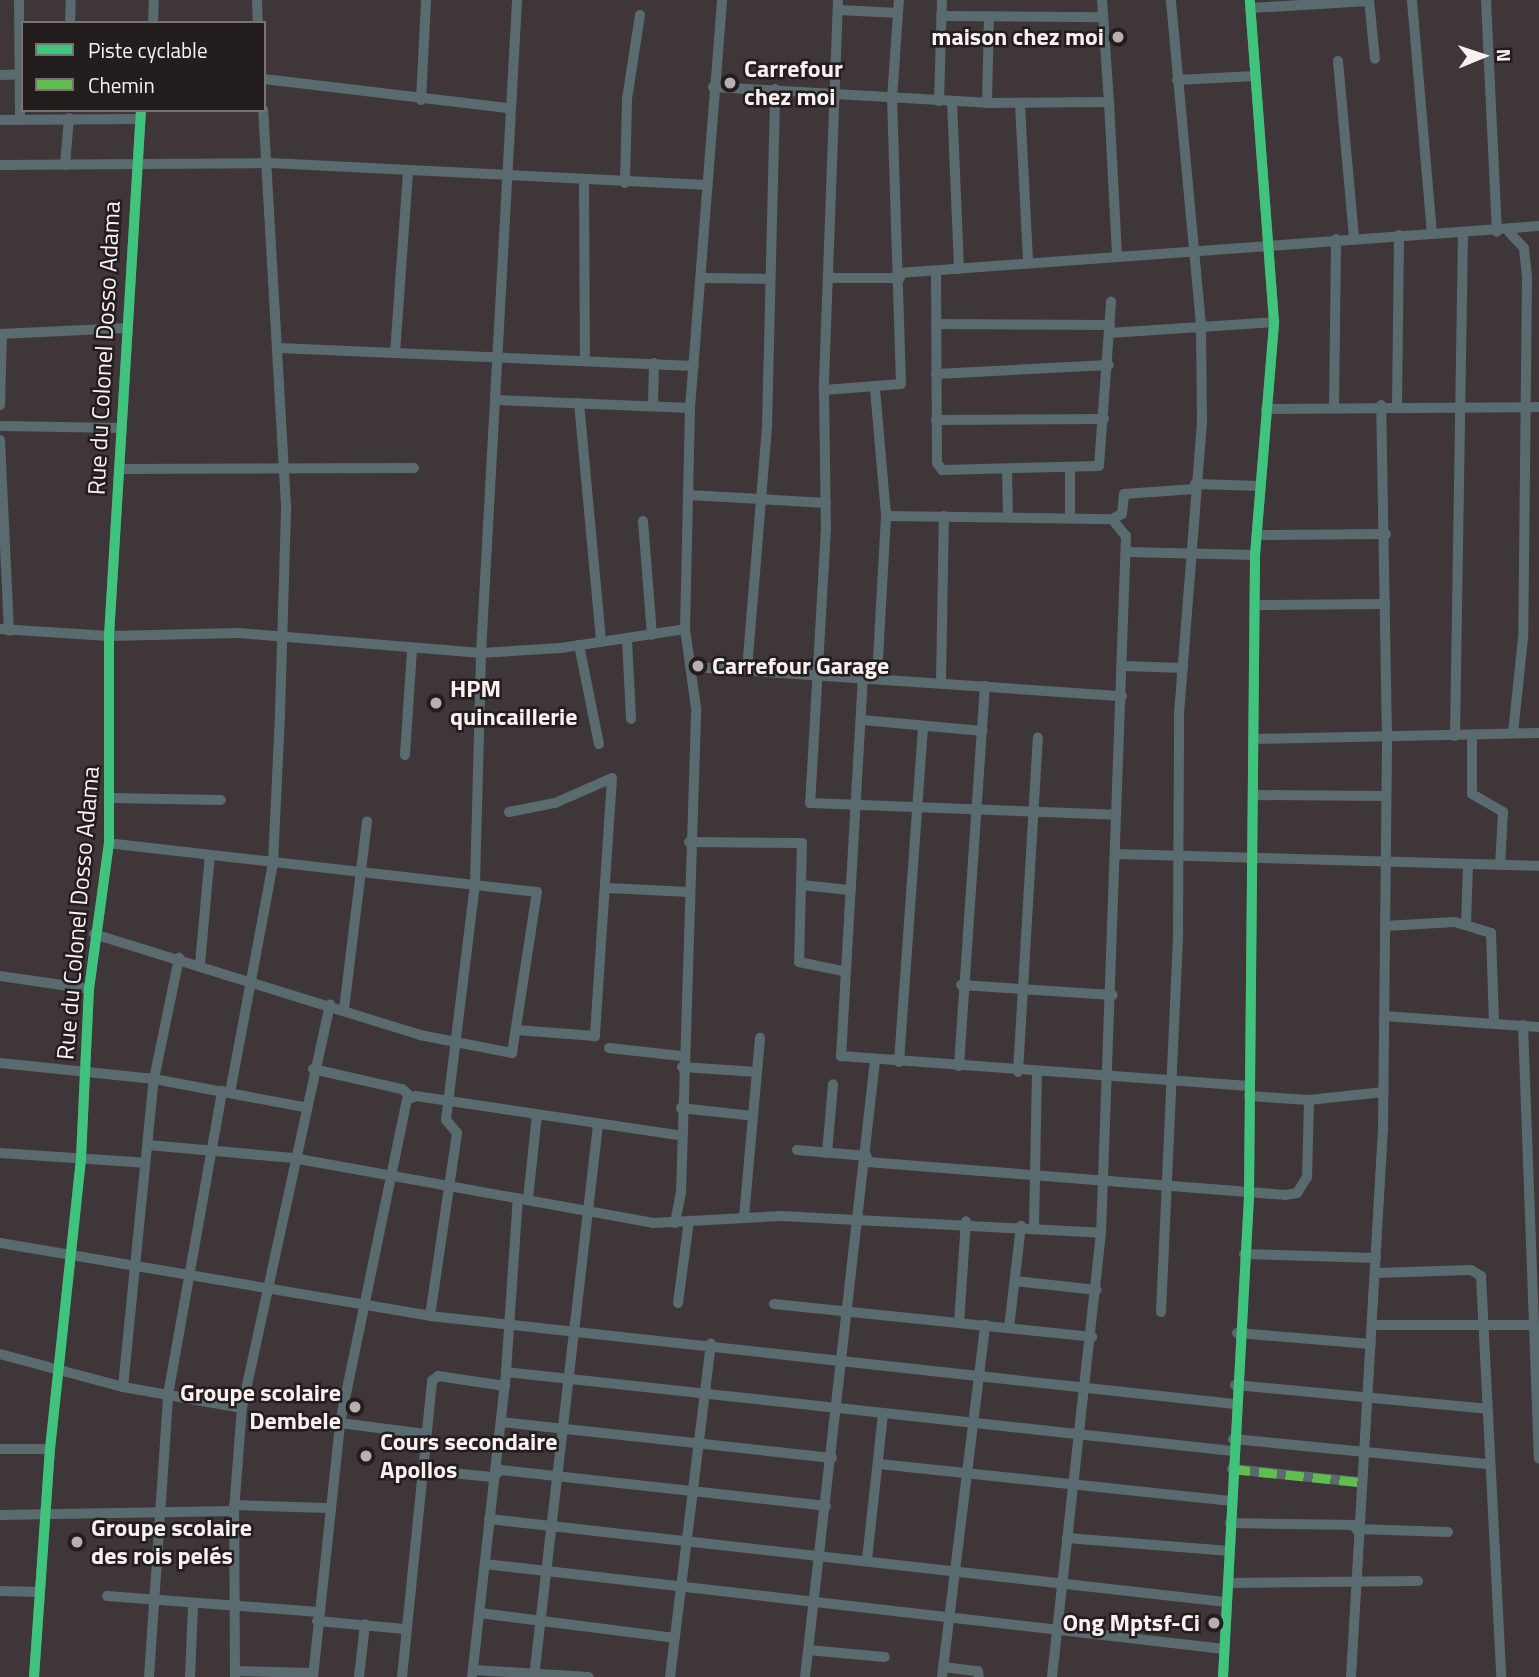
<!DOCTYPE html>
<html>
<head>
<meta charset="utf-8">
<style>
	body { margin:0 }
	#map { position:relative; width:1539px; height:1677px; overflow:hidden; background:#3e3638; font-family:"Titillium Web",sans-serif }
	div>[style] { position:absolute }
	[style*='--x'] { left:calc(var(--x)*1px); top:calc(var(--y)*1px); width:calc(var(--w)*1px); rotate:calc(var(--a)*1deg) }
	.minor>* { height:10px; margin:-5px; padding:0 5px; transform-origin:5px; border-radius:5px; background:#596b6f }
	.quiet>* { height:9px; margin-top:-4.5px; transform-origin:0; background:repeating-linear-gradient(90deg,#5fbe4e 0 18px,transparent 0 27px) }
	.cycleway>* { height:10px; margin:-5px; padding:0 5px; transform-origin:5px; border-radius:5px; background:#40c37c }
	.dots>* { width:19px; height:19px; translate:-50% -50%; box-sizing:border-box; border:4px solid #241d1e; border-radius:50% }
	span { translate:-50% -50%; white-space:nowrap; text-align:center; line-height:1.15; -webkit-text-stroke:5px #241d1e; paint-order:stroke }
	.poi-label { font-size:24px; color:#f9f0f1; font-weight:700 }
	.right { translate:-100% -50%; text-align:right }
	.left { translate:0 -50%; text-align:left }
	.street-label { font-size:24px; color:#f9f0f1 }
	.legend { position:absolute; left:21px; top:21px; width:245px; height:91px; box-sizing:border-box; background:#241d1e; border:2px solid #797172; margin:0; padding:9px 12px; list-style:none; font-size:21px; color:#f9f0f1 }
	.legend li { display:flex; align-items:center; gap:14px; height:35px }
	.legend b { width:35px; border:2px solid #797172 }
	.north { position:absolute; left:1448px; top:21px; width:70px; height:70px; -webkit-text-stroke:5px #241d1e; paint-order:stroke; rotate:88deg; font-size:19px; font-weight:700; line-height:28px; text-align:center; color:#f9f0f1 }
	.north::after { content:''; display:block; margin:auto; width:24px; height:32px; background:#f9f0f1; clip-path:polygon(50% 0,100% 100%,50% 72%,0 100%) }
</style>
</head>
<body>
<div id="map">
	<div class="minor">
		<i style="--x:19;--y:0;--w:120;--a:89.5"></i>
		<i style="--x:257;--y:0;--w:23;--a:88"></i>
		<i style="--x:838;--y:0;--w:390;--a:92.1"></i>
		<i style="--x:824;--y:390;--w:138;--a:89.2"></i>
		<i style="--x:826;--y:528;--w:275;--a:93.3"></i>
		<i style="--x:810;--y:803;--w:306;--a:2.2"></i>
		<i style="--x:1102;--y:0;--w:102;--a:86.1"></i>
		<i style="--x:1369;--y:0;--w:59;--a:84.2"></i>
		<i style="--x:1486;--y:0;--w:232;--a:87.3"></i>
		<i style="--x:1251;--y:8;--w:118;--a:-3.4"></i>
		<i style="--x:838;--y:10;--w:60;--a:2.9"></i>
		<i style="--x:941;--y:16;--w:162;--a:0.4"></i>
		<i style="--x:70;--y:23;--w:23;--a:-88"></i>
		<i style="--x:153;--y:23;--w:23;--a:-88"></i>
		<i style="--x:1338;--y:61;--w:177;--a:84.8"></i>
		<i style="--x:0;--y:75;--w:23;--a:-2"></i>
		<i style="--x:264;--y:79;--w:247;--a:6.8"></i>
		<i style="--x:1177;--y:80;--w:78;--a:-2.9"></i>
		<i style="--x:713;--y:87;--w:274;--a:3.3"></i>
		<i style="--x:987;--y:103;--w:122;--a:-0.5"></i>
		<i style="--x:1109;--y:102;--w:152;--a:87"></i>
		<i style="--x:421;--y:100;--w:100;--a:-87.1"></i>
		<i style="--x:939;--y:101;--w:101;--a:-88.3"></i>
		<i style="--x:952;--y:101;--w:168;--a:87.6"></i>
		<i style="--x:987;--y:103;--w:87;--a:-88.7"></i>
		<i style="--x:1020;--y:103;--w:157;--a:87.1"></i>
		<i style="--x:0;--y:120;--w:139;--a:-0.4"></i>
		<i style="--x:0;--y:165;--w:271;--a:-0.4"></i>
		<i style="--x:271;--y:163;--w:437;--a:2.9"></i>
		<i style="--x:65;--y:165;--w:47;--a:-85.1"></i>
		<i style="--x:584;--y:183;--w:178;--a:89.7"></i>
		<i style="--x:625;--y:183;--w:84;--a:-88.6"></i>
		<i style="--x:627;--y:99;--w:85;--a:-81.2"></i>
		<i style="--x:1509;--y:232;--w:22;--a:47"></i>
		<i style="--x:1524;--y:248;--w:29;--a:84"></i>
		<i style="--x:1527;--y:277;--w:361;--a:90.6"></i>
		<i style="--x:1523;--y:638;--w:96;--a:96"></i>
		<i style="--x:1432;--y:234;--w:107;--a:-4.3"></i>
		<i style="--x:936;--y:271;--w:192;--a:89.7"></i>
		<i style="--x:937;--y:463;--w:9;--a:54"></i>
		<i style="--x:942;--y:470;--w:157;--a:-1.5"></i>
		<i style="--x:1099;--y:466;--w:165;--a:-85.8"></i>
		<i style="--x:899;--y:273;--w:534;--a:-4.18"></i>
		<i style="--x:1432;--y:234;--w:235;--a:-94.9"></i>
		<i style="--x:702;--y:278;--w:68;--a:0.8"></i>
		<i style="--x:828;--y:278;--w:72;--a:0"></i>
		<i style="--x:936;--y:324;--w:174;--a:0.3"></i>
		<i style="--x:1110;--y:333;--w:164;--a:-3.8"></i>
		<i style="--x:0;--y:334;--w:127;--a:-2.7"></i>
		<i style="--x:279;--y:348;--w:415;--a:2.5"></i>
		<i style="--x:395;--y:353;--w:180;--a:-85.9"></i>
		<i style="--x:936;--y:374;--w:173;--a:-3"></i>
		<i style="--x:875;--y:389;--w:127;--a:85"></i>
		<i style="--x:886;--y:516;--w:161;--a:93.2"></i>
		<i style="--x:824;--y:390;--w:77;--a:-4.5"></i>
		<i style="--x:901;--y:384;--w:285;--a:-91.8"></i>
		<i style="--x:892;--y:99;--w:99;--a:-86"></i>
		<i style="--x:498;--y:400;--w:192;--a:2.4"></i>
		<i style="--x:579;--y:403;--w:240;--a:84.7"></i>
		<i style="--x:1397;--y:404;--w:169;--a:-89.3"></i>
		<i style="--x:0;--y:405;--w:71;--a:-88.4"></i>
		<i style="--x:653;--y:406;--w:43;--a:-88.7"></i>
		<i style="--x:1334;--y:408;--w:169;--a:-89.3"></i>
		<i style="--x:1266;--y:409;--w:273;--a:-0.4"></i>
		<i style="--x:936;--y:420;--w:168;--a:-0.3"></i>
		<i style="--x:0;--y:426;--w:122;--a:0.9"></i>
		<i style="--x:0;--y:440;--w:191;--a:87.3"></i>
		<i style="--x:119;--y:469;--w:295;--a:-0.2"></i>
		<i style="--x:1007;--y:469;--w:46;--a:88.8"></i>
		<i style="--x:1195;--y:484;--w:65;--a:1.8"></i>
		<i style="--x:689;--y:495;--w:137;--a:3.3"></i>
		<i style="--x:886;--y:516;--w:226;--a:0.8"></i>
		<i style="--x:1112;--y:519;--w:22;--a:51"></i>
		<i style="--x:1126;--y:536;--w:697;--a:92.05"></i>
		<i style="--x:1101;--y:1233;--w:447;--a:96.3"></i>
		<i style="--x:1070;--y:516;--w:48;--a:-90"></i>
		<i style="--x:1112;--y:519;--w:11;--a:-27"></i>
		<i style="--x:1122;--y:514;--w:20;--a:-84"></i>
		<i style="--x:1124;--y:494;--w:71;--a:-4"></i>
		<i style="--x:643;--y:521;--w:114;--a:85.5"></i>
		<i style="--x:1257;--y:535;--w:129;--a:-0.4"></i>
		<i style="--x:1126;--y:552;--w:129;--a:1.3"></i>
		<i style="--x:1256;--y:605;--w:129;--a:-0.4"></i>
		<i style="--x:0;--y:629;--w:109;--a:3.7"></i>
		<i style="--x:109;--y:636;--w:130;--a:-1.3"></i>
		<i style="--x:239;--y:633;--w:243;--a:4.7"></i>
		<i style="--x:481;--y:653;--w:80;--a:-3.6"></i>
		<i style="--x:561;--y:648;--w:125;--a:-8.7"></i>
		<i style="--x:627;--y:639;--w:80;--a:87.1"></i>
		<i style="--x:579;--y:645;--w:101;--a:78.6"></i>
		<i style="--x:1123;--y:666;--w:60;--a:1.9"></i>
		<i style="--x:694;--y:667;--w:429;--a:3.9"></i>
		<i style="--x:747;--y:670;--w:245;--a:-85.3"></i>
		<i style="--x:767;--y:426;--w:337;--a:-88.6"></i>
		<i style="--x:863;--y:676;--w:381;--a:93.3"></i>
		<i style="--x:841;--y:1056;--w:409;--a:4.2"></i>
		<i style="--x:941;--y:682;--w:166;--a:-89"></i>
		<i style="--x:862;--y:720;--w:121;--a:5.2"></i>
		<i style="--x:1455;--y:736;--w:503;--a:-89.09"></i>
		<i style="--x:1472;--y:736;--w:58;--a:90"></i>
		<i style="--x:1472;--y:794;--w:36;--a:30"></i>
		<i style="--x:1503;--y:812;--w:53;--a:93.2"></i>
		<i style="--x:1254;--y:739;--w:285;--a:-1.2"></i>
		<i style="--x:405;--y:755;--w:105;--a:-86.2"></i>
		<i style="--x:1253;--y:795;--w:133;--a:0.4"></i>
		<i style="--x:110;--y:798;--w:111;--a:1"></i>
		<i style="--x:509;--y:812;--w:47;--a:-11.1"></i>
		<i style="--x:555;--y:803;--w:62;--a:-23.7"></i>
		<i style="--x:612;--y:778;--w:259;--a:93.8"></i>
		<i style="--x:595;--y:1036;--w:79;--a:-175.7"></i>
		<i style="--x:689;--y:842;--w:113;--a:0.5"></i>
		<i style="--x:802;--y:843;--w:119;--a:91.4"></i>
		<i style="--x:799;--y:962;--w:45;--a:11.6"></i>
		<i style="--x:1116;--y:854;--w:423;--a:1.6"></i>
		<i style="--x:802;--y:885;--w:47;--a:6.1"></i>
		<i style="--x:608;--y:888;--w:81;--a:2.8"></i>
		<i style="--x:1466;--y:923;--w:56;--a:-88"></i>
		<i style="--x:1385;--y:926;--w:70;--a:-3.3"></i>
		<i style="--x:1455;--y:922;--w:38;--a:17"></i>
		<i style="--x:1491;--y:933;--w:90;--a:88.1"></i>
		<i style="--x:94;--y:934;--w:341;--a:17.2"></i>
		<i style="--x:420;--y:1035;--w:94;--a:11.1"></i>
		<i style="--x:512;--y:1053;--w:163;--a:-81.2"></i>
		<i style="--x:537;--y:892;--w:431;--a:-173.5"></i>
		<i style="--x:200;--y:964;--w:109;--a:-84.8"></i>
		<i style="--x:0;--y:976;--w:90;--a:8.3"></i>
		<i style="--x:961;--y:985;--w:152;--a:3.8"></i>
		<i style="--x:344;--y:1009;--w:189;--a:-83"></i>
		<i style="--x:1384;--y:1016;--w:155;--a:4.1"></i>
		<i style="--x:1523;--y:1025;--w:434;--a:87.9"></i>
		<i style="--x:609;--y:1048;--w:73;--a:6.3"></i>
		<i style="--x:899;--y:1062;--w:335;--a:-85.9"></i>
		<i style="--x:0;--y:1063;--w:155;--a:5.9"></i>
		<i style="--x:154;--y:1079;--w:153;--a:10.6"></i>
		<i style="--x:959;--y:1066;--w:381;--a:-86.1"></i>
		<i style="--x:682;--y:1067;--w:75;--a:3.8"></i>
		<i style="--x:313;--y:1069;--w:91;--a:12.7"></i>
		<i style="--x:402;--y:1089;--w:11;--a:41"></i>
		<i style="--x:1018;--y:1072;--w:335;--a:-86.6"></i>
		<i style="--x:230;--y:1093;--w:234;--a:-79.4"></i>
		<i style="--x:273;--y:863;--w:150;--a:-87.3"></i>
		<i style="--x:280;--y:713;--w:207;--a:-88.3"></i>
		<i style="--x:286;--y:506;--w:397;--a:-93.3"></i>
		<i style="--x:1249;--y:1096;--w:60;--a:3.8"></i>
		<i style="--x:1309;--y:1100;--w:75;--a:-6.1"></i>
		<i style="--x:681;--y:1108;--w:72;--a:6.3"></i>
		<i style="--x:148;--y:1145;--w:146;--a:5.1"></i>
		<i style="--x:293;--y:1158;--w:366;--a:10.2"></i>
		<i style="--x:653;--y:1223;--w:128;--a:-3.1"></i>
		<i style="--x:781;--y:1216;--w:320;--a:3"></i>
		<i style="--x:797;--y:1150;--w:70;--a:4.9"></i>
		<i style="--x:0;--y:1153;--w:145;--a:3.9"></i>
		<i style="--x:827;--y:1153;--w:69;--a:-85"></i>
		<i style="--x:867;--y:1162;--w:419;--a:4.5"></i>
		<i style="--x:1285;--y:1195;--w:12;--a:-9"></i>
		<i style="--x:1297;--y:1193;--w:19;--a:-58"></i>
		<i style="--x:1307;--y:1177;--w:77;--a:-88.5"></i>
		<i style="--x:528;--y:1199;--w:84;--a:-83.9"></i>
		<i style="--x:744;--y:1217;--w:180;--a:-84.9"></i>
		<i style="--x:675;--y:1223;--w:31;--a:-79"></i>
		<i style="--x:681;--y:1193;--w:485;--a:-88.2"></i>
		<i style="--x:696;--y:708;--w:80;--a:-97.9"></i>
		<i style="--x:685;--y:629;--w:221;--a:-88.7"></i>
		<i style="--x:690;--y:408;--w:409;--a:-85.5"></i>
		<i style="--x:1034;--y:1227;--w:154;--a:-88.9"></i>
		<i style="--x:0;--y:1243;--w:436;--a:9.6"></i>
		<i style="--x:430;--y:1316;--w:809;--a:6.25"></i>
		<i style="--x:1244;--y:1254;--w:132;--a:1.7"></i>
		<i style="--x:1376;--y:1273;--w:95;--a:-1.8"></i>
		<i style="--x:1471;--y:1270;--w:12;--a:31"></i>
		<i style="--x:1481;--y:1276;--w:401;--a:87.1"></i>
		<i style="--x:1015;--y:1281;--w:82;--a:6.3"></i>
		<i style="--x:678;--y:1303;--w:83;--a:-82.4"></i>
		<i style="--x:774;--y:1304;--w:320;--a:5.9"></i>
		<i style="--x:1161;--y:1312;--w:381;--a:-87.4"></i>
		<i style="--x:1178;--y:931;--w:217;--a:-89.7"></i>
		<i style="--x:1179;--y:714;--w:293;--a:-85.5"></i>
		<i style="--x:1202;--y:422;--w:97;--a:-90.6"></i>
		<i style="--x:1201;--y:325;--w:326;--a:-95.3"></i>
		<i style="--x:430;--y:1316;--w:185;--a:-81.6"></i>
		<i style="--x:457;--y:1133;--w:17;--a:-130"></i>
		<i style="--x:446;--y:1120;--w:237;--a:-83"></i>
		<i style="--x:475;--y:885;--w:232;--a:-88.5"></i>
		<i style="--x:481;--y:653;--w:654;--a:-86.84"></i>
		<i style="--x:959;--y:1323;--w:102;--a:-86.1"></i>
		<i style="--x:1373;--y:1325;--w:158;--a:0"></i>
		<i style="--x:1009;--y:1328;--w:103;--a:-83.3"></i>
		<i style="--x:1237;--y:1333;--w:134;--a:4.7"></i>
		<i style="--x:0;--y:1354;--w:127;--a:15"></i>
		<i style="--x:123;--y:1387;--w:121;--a:10"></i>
		<i style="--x:506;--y:1372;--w:731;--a:6.2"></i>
		<i style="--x:1235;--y:1385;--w:253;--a:5.4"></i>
		<i style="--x:123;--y:1387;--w:310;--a:-84.3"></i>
		<i style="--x:154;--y:1079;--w:124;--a:-78.3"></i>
		<i style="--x:501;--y:1422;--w:333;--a:6.2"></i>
		<i style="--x:340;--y:1423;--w:86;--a:7.4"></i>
		<i style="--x:1233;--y:1439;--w:258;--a:5.6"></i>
		<i style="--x:0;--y:1449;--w:50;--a:0"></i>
		<i style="--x:879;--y:1464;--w:353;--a:6"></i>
		<i style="--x:1232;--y:1469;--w:127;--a:5.9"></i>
		<i style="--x:421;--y:1470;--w:72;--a:5.6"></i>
		<i style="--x:493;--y:1477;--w:11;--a:-41"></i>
		<i style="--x:501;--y:1470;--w:327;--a:6.3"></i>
		<i style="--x:234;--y:1505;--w:94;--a:1.8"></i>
		<i style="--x:0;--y:1515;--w:234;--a:-1"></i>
		<i style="--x:489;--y:1519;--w:742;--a:6.43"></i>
		<i style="--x:1230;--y:1523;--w:126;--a:0.9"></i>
		<i style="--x:1356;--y:1529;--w:92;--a:1.9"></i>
		<i style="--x:1067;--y:1538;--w:163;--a:4.6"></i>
		<i style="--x:867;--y:1559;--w:146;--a:-83.7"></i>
		<i style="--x:485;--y:1564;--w:744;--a:6.56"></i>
		<i style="--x:1228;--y:1583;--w:190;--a:-0.6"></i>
		<i style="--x:0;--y:1591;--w:40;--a:1.4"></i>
		<i style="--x:107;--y:1596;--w:212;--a:4.3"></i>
		<i style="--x:480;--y:1613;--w:196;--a:7.3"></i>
		<i style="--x:317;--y:1621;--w:88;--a:5.2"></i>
		<i style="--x:808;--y:1650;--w:77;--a:5.2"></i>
		<i style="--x:943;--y:1667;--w:35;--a:7"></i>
		<i style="--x:978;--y:1671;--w:6;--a:81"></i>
		<i style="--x:474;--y:1670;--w:115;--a:3.5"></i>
		<i style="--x:235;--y:1671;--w:78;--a:1.5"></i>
		<i style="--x:34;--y:1677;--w:229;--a:-86"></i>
		<i style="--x:50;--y:1449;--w:293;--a:-83.9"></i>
		<i style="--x:81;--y:1158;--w:169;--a:-87.3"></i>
		<i style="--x:89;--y:989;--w:147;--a:-82.2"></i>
		<i style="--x:109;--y:843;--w:207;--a:-90"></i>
		<i style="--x:109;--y:636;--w:527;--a:-86.52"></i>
		<i style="--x:149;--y:1677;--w:283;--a:-86.1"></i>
		<i style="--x:168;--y:1395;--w:309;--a:-79.9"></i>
		<i style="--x:190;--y:1677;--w:73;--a:-87.6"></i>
		<i style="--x:235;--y:1677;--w:166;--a:-90.3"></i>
		<i style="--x:234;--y:1511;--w:103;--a:-85.6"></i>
		<i style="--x:242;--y:1408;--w:413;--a:-77.7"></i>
		<i style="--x:313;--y:1677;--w:255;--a:-83.9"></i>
		<i style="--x:340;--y:1423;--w:330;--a:-78.3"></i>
		<i style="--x:407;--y:1100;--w:10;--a:-24"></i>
		<i style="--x:416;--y:1096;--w:265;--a:8.5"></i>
		<i style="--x:359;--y:1677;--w:53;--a:-83.5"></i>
		<i style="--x:402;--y:1677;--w:298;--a:-84.2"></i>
		<i style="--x:432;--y:1381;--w:8;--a:-40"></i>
		<i style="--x:438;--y:1376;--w:68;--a:8.5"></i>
		<i style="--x:472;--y:1677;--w:307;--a:-83.6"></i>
		<i style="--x:506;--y:1372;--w:174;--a:-86.1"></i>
		<i style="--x:534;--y:1677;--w:556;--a:-83.39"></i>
		<i style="--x:670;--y:1677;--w:336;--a:-83"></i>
		<i style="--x:805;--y:1677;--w:620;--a:-83.52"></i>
		<i style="--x:942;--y:1677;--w:355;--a:-83"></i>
		<i style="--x:1223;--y:1677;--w:484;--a:-86.9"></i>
		<i style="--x:1249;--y:1194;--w:639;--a:-89.46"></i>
		<i style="--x:1255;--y:555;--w:234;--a:-85.3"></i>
		<i style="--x:1274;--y:322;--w:323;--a:-94.3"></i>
		<i style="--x:1351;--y:1677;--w:549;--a:-86.66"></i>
		<i style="--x:1383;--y:1129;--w:390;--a:-89.4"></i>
		<i style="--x:1387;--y:739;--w:334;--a:-91"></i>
	</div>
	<div class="quiet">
		<i style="--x:1232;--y:1469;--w:127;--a:5.9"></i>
	</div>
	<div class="cycleway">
		<i style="--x:34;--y:1677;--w:229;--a:-86"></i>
		<i style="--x:50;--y:1449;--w:293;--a:-83.9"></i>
		<i style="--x:81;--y:1158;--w:169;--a:-87.3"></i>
		<i style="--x:89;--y:989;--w:147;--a:-82.2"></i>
		<i style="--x:109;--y:843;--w:207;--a:-90"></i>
		<i style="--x:109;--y:636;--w:527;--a:-86.52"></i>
		<i style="--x:1223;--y:1677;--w:484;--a:-86.9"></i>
		<i style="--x:1249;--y:1194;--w:639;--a:-89.46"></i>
		<i style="--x:1255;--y:555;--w:234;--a:-85.3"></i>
		<i style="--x:1274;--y:322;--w:323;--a:-94.3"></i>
	</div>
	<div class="dots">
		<i style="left:1118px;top:37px;background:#b8afb0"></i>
		<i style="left:730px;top:83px;background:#b8afb0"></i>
		<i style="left:698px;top:666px;background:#b8afb0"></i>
		<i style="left:436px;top:703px;background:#b8afb0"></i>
		<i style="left:355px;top:1407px;background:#b8afb0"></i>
		<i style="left:366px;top:1456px;background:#b8afb0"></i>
		<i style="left:77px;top:1542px;background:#b8afb0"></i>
		<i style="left:1214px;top:1623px;background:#b8afb0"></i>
	</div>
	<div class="poi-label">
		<span class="right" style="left:1104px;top:37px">maison chez moi</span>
		<span class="left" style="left:744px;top:83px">Carrefour<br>chez moi</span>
		<span class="left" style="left:712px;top:666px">Carrefour Garage</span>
		<span class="left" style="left:450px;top:703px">HPM<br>quincaillerie</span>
		<span class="right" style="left:341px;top:1407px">Groupe scolaire<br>Dembele</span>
		<span class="left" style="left:380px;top:1456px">Cours secondaire<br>Apollos</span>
		<span class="left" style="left:91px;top:1542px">Groupe scolaire<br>des rois pelés</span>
		<span class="right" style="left:1200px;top:1623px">Ong Mptsf-Ci</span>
	</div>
	<div class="street-label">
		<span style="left:104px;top:348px;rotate:-87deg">Rue du Colonel Dosso Adama</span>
		<span style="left:78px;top:913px;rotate:-85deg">Rue du Colonel Dosso Adama</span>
	</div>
	<ul class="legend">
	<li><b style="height:9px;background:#40c37c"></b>Piste cyclable</li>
	<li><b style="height:9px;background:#5fbe4e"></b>Chemin</li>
	</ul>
	<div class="north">N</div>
</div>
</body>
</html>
